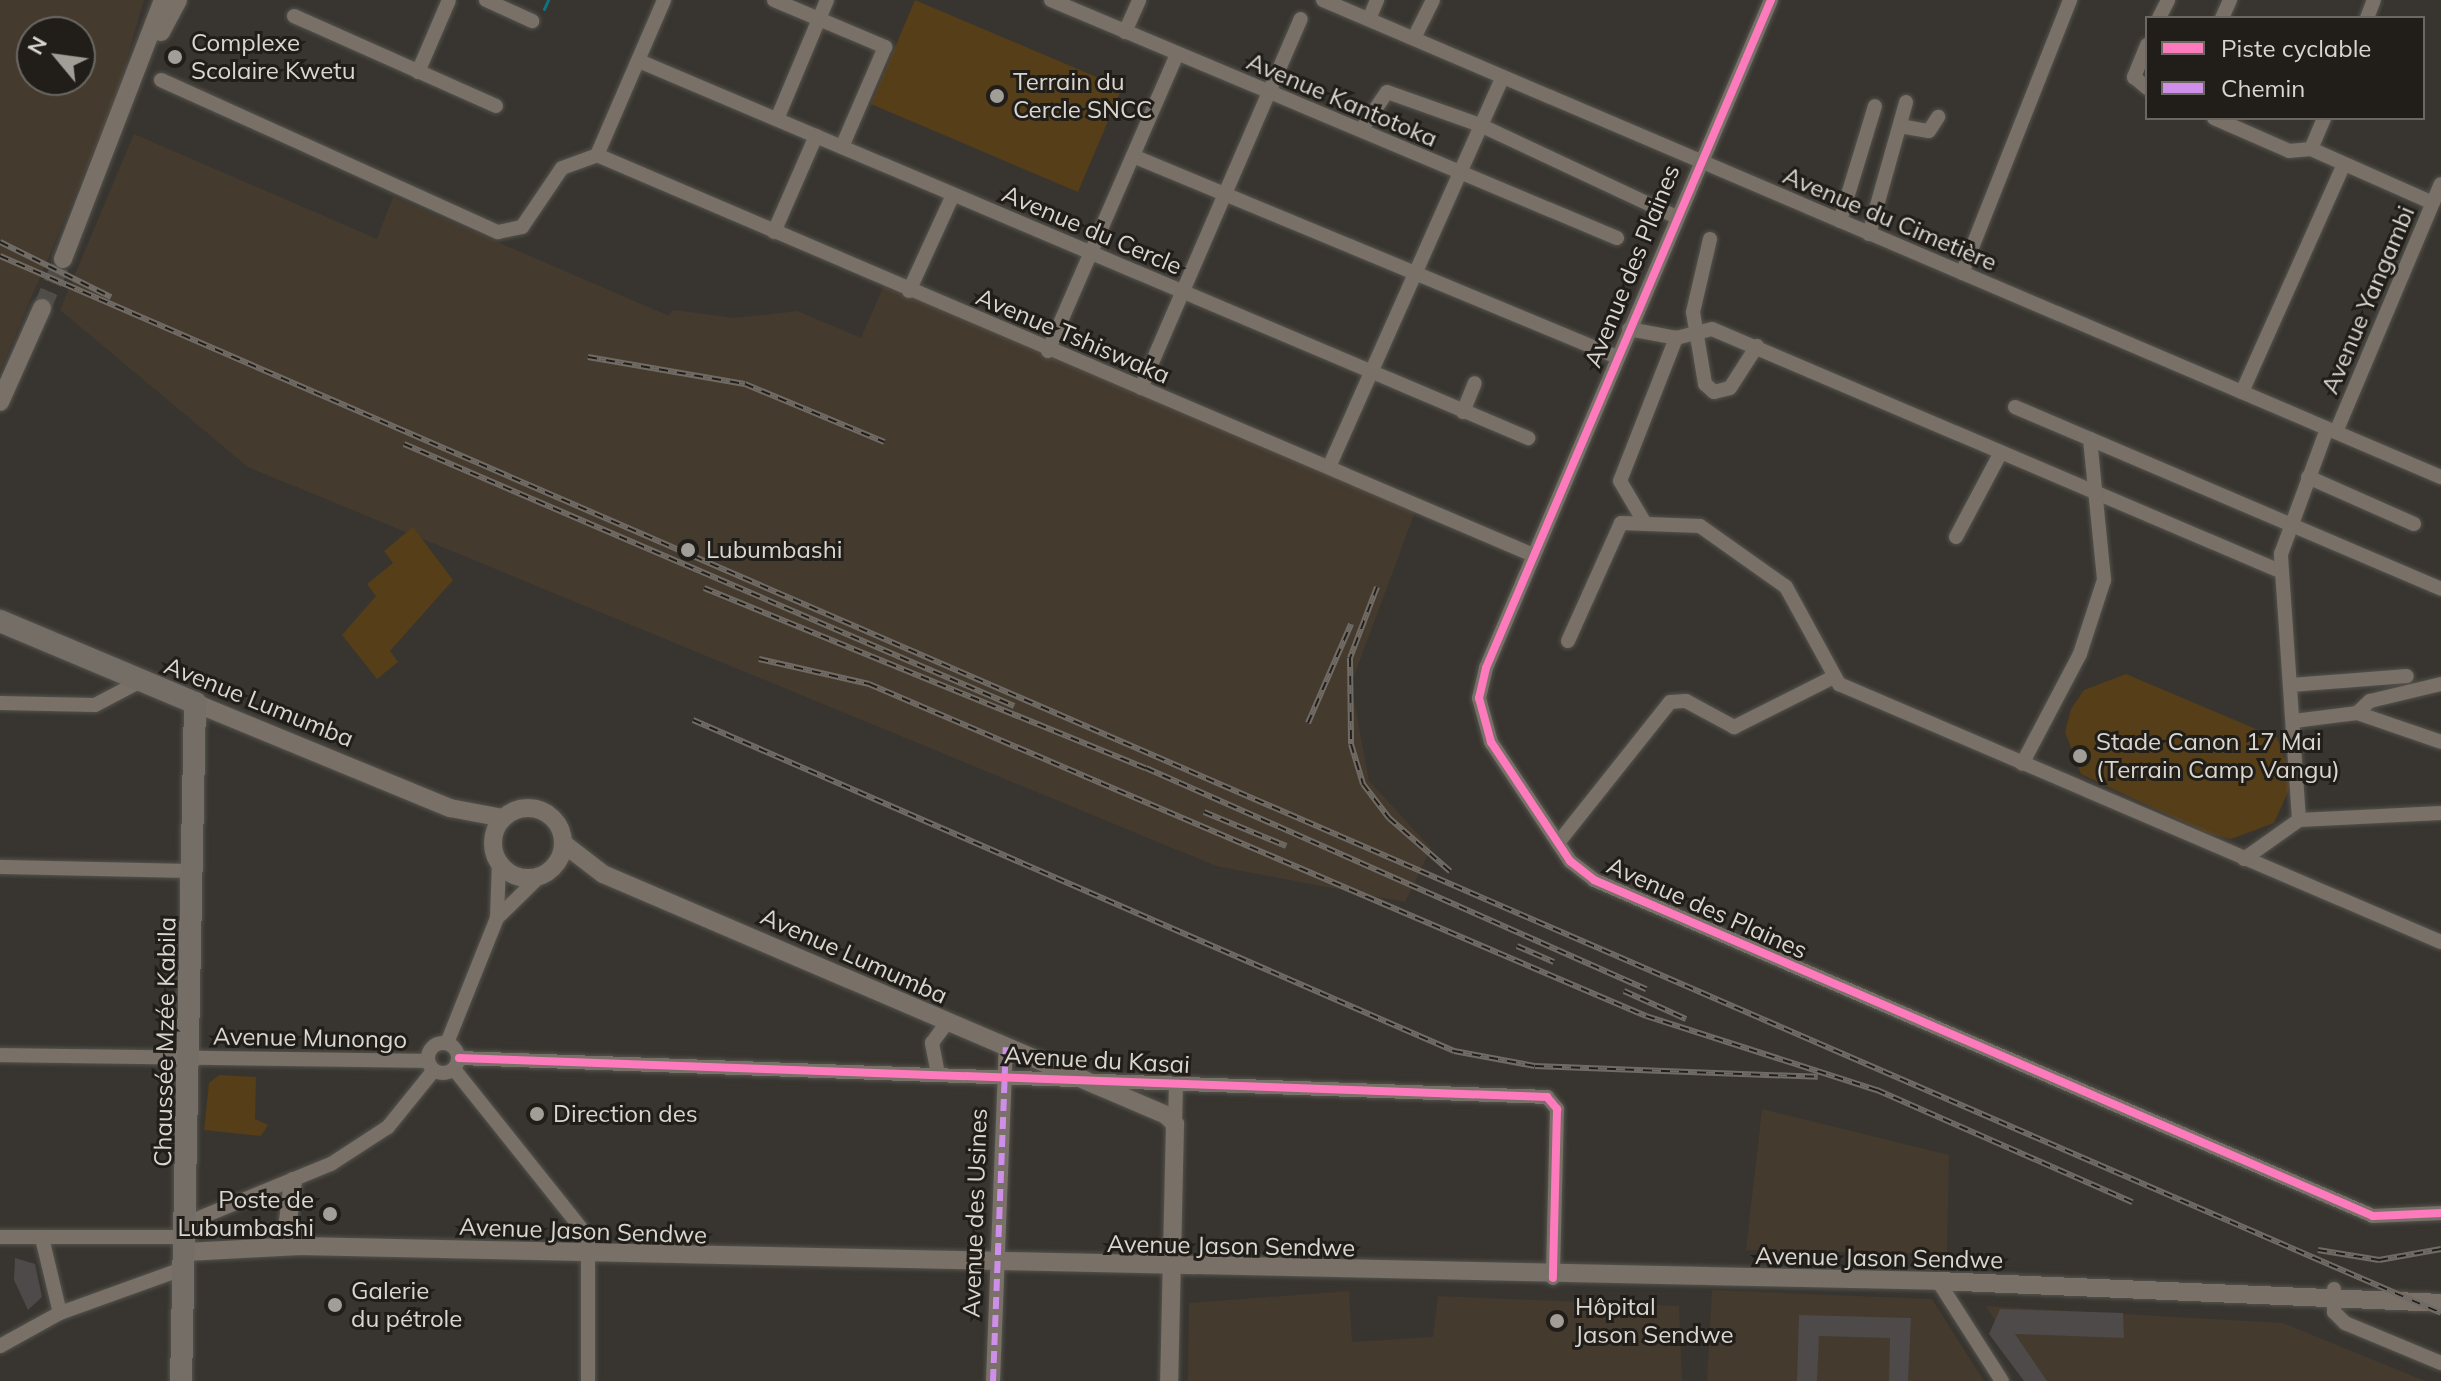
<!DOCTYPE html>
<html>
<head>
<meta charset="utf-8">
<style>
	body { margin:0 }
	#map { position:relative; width:2441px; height:1381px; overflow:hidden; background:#383530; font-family:Mulish,sans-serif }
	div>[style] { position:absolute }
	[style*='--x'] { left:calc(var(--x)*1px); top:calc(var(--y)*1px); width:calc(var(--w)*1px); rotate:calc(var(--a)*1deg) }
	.built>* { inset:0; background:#443a2d }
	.green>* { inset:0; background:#553e18; transform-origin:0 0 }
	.stream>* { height:3px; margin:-1.5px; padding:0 1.5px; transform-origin:1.5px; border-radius:1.5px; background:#0d7380 }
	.building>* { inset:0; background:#4d4a49 }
	.major-tunnel>* { height:18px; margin-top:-9px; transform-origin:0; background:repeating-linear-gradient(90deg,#504d48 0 18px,transparent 0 27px) }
	.roads { filter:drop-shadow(0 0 2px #54524d) drop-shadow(0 0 2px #54524d) }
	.minor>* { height:14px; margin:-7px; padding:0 7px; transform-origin:7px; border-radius:7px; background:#797068 }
	.minor>.ring { margin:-7px; padding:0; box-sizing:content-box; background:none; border:14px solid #797068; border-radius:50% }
	.major>* { height:18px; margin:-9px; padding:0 9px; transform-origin:9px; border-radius:9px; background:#797067 }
	.major>.ring { margin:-9px; padding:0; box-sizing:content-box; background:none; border:18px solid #797067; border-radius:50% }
	.highway>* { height:22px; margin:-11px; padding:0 11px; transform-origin:11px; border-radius:11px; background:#746e67 }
	.rail>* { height:6px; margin-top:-3px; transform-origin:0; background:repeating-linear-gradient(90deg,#211e1a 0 9px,#706b65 0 18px); box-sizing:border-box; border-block:2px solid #706b65 }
	.quiet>* { height:6px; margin-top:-3px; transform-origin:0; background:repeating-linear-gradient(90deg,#ce8fe9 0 12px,transparent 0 18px) }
	.cycleway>* { height:8px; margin:-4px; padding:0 4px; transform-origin:4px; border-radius:4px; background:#fd7abc }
	.dots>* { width:22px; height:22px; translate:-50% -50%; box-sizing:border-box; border:4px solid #211e1a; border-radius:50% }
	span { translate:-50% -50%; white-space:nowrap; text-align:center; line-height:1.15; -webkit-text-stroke:6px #211e1a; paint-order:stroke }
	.poi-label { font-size:24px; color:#d9d5cf }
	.left { translate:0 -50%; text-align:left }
	.right { translate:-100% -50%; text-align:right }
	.street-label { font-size:24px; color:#d9d5cf }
	.legend { position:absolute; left:2145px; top:16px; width:280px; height:104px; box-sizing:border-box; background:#211e1a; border:2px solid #6b6762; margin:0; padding:10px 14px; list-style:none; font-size:24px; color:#d9d5cf }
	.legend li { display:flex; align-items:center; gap:16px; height:40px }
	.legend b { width:40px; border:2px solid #6b6762 }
	.north { position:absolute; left:16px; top:16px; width:80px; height:80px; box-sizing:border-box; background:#211e1a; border:2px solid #6b6762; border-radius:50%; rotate:299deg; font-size:22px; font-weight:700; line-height:32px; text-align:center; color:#d9d5cf }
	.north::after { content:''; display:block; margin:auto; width:28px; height:36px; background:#a19d97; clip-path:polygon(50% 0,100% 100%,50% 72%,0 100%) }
</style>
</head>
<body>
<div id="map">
	<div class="built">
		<i style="clip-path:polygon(evenodd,0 0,144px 0,115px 101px,0 371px,0 0,32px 32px,80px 32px,80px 80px,32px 80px,32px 32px)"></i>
		<i style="clip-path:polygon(134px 134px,377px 239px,393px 197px,669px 316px,673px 310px,734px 318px,797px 311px,861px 338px,885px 283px,1415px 512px,1351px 684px,1369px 781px,1431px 848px,1405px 902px,1216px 866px,248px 467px,60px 310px)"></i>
		<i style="clip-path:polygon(1762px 1109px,1949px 1155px,1947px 1254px,1746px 1250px)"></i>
		<i style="clip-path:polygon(1712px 1290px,1932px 1299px,1984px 1381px,1707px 1381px)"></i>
		<i style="clip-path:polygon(1349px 1291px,1352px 1342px,1433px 1337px,1438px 1296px,1679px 1306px,1682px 1381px,1188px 1381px,1189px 1303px)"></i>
		<i style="clip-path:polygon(1986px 1306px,2283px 1323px,2425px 1381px,2032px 1381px)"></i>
	</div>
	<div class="green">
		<i style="left:915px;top:0;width:225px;height:113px;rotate:23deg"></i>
		<i style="clip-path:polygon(413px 527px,453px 580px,390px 651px,398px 662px,377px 679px,342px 635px,376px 596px,367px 584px,393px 563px,384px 551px)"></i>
		<i style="clip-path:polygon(2126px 674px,2277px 738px,2293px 781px,2274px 823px,2231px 839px,2209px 834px,2081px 774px,2065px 732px,2071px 709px,2084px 690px)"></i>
		<i style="clip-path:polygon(219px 1075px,256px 1077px,255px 1119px,268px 1125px,261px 1136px,204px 1130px,209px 1083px)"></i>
	</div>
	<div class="stream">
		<i style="--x:544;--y:9;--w:10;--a:-66"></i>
	</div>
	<div class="building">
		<i style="clip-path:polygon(15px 1258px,35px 1264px,42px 1297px,28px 1310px,14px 1280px)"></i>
		<i style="clip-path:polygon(2000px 1309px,2123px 1313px,2124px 1338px,2015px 1334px,2047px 1381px,2024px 1381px,1989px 1334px)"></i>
		<i style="clip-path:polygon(1799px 1315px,1911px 1318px,1908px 1381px,1889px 1381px,1890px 1338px,1819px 1336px,1817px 1381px,1797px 1381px)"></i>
	</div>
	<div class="major-tunnel">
		<i style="--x:42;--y:308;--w:53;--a:-66.8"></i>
	</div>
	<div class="roads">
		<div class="minor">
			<i style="--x:486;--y:0;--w:51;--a:24.5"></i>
			<i style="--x:774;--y:0;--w:121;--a:22.9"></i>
			<i style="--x:885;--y:47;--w:109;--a:113.3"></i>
			<i style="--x:1051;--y:0;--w:614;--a:22.81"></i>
			<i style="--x:1323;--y:0;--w:1216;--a:23.11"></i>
			<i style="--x:1771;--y:0;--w:726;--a:113.11"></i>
			<i style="--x:1486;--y:668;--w:31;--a:103"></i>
			<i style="--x:1479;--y:698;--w:46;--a:74.7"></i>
			<i style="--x:1491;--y:742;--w:143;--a:56.4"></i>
			<i style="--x:1570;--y:861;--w:31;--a:38"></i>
			<i style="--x:1594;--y:880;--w:848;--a:23.33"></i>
			<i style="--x:2373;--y:1216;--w:68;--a:-2.5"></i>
			<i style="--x:294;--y:16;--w:221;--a:24"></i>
			<i style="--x:2159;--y:18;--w:20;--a:-63"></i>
			<i style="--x:2222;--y:18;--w:20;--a:-66"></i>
			<i style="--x:2367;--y:18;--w:19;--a:-69"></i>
			<i style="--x:1369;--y:19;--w:21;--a:-67"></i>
			<i style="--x:1125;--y:32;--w:35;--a:-66"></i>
			<i style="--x:1414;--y:38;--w:42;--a:-63.4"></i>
			<i style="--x:2147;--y:45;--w:35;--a:112"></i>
			<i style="--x:2134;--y:77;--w:17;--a:40"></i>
			<i style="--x:639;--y:61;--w:966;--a:22.98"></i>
			<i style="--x:418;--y:72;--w:78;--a:-66.7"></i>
			<i style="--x:161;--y:80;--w:370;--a:24.3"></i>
			<i style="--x:498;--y:232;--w:25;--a:-12"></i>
			<i style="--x:522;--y:227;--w:71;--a:-55.9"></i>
			<i style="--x:562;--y:168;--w:37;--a:-20"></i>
			<i style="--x:2214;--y:118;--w:82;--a:23.7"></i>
			<i style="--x:2289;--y:151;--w:22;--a:-5"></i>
			<i style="--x:777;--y:119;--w:129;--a:-67.2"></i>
			<i style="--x:1900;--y:126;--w:29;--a:10"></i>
			<i style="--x:1929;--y:131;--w:17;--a:-57"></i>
			<i style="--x:1361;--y:130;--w:46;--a:-55.6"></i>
			<i style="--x:1387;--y:92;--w:99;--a:19.5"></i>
			<i style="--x:1480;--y:125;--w:214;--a:25.1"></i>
			<i style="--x:2311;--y:149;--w:133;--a:23.9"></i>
			<i style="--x:2311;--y:149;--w:34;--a:-67"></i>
			<i style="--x:597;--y:155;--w:1018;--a:23.14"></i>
			<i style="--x:597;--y:155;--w:169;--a:-66.6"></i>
			<i style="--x:1133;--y:156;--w:524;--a:22.55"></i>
			<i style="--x:1840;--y:221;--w:120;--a:-73.1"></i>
			<i style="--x:774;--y:232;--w:105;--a:-66.4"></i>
			<i style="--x:1869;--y:234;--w:137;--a:-74.3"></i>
			<i style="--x:1710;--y:239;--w:75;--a:103.1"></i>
			<i style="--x:1693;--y:312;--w:73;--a:80.5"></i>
			<i style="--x:1705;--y:384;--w:12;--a:42"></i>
			<i style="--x:1714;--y:392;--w:16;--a:-14"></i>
			<i style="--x:1730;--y:388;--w:50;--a:-57.3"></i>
			<i style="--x:1962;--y:273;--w:294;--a:-68.4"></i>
			<i style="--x:909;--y:291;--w:106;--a:-65.4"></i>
			<i style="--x:1629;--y:329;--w:48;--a:10.8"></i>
			<i style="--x:1676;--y:338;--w:37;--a:-14"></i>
			<i style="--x:1712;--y:329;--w:617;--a:23.08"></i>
			<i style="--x:1048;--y:351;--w:323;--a:-66.5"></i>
			<i style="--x:1141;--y:388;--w:402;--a:-66.6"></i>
			<i style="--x:2242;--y:392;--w:250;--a:-65.9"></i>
			<i style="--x:2015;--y:407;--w:82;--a:23.1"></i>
			<i style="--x:2090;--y:439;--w:142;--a:84.3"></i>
			<i style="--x:2104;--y:580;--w:78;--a:108"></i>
			<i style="--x:2080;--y:654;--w:124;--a:117.8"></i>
			<i style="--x:1463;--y:412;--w:31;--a:-68"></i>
			<i style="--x:2336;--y:432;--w:269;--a:-67.1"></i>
			<i style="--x:2090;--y:439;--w:382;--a:23.1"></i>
			<i style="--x:1329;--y:467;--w:426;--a:-66"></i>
			<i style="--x:2308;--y:477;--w:116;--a:23.9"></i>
			<i style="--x:1643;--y:520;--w:45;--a:-120.5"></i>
			<i style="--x:1620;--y:481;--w:154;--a:-68.6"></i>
			<i style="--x:1956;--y:537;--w:96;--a:-62.1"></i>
			<i style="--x:1568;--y:641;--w:129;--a:-65.8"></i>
			<i style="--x:1621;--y:523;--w:79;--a:2.2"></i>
			<i style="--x:1700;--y:526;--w:105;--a:35.3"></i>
			<i style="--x:1786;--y:587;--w:111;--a:61.3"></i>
			<i style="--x:1839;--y:684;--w:655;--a:23.2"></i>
			<i style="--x:2291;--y:685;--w:116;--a:-4.4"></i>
			<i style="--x:0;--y:703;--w:95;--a:1.2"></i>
			<i style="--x:95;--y:705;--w:52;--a:-27.6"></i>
			<i style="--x:2357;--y:713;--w:18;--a:-43"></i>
			<i style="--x:2370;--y:701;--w:73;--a:-13.5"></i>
			<i style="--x:2294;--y:721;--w:64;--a:-7.2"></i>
			<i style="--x:2357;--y:713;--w:89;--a:19"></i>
			<i style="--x:2299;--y:820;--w:267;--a:-93.9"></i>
			<i style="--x:2281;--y:554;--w:133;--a:-69.8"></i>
			<i style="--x:1558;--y:843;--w:180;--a:-51.5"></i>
			<i style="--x:1670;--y:702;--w:16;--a:-4"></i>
			<i style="--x:1686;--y:701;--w:55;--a:28.4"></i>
			<i style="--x:1734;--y:727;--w:110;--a:-26.6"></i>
			<i style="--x:2244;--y:859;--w:67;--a:-35.3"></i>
			<i style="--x:2299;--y:820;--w:142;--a:-2.8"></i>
			<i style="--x:0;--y:867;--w:194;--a:1.2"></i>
			<i style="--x:497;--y:918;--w:62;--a:-44.3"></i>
			<i class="ring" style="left:428px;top:1043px;width:16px;height:16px"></i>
			<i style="--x:447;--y:1043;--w:135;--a:-68.2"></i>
			<i style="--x:497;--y:918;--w:56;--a:-88"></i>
			<i style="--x:0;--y:1055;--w:428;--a:0.8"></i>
			<i style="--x:459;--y:1058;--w:1089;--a:2.05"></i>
			<i style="--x:1547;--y:1097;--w:16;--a:50"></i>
			<i style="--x:1557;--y:1109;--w:169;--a:91.4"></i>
			<i style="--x:454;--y:1069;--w:215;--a:51.4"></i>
			<i style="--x:588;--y:1237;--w:144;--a:90"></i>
			<i style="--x:938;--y:1074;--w:32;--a:-101"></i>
			<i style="--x:932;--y:1043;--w:24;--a:-54"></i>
			<i style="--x:1175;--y:1124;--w:40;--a:-88.6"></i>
			<i style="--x:187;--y:1223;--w:156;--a:-22.3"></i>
			<i style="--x:331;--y:1164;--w:68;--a:-33"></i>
			<i style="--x:388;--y:1127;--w:73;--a:-51.1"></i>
			<i style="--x:0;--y:1237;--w:186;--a:0"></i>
			<i style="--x:42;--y:1238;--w:77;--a:76.5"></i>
			<i style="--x:1938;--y:1281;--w:119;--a:57.4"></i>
			<i style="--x:2334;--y:1289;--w:23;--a:90"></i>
			<i style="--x:2334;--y:1312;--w:16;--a:45"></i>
			<i style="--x:2345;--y:1323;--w:104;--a:22.6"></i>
			<i style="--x:0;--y:1346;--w:68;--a:-28.8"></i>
			<i style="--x:60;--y:1313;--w:133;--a:-19.8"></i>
			<i style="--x:993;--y:1381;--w:334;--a:-87.8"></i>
		</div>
		<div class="major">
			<i style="--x:161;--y:32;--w:36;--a:-62"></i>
			<i style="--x:63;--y:259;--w:278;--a:-68.9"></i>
			<i style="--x:0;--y:402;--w:103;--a:-65.9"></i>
			<i style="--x:195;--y:703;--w:276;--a:22.4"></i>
			<i style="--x:450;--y:808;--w:54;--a:10.7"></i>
			<i class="ring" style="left:493px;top:808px;width:52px;height:52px"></i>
			<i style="--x:564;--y:844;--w:49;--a:37.6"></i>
			<i style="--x:603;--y:874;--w:612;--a:23.17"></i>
			<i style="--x:1166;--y:1115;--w:13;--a:45"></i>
			<i style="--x:1175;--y:1124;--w:257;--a:91.3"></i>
			<i style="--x:293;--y:1181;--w:40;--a:97.1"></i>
			<i style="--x:288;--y:1221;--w:28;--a:64"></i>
			<i style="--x:186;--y:1252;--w:114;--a:-3"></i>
			<i style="--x:300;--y:1246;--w:1638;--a:1.22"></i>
			<i style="--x:1938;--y:1281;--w:503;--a:2.5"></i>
		</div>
		<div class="highway">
			<i style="--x:0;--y:621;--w:212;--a:22.8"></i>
			<i style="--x:195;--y:703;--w:678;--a:91.18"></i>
		</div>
	</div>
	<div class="rail">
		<i style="--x:0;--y:242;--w:124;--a:26.4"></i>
		<i style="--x:0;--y:256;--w:2660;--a:23.41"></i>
		<i style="--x:588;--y:357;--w:159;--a:9.8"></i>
		<i style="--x:745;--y:384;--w:151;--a:22.6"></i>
		<i style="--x:404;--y:444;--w:664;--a:23.24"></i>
		<i style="--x:1377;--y:587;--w:76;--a:110.8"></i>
		<i style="--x:1350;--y:658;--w:86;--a:89.3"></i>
		<i style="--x:1351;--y:744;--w:42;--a:73.3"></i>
		<i style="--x:1363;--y:784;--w:43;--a:52.6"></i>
		<i style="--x:1389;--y:818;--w:81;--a:41"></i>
		<i style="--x:704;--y:588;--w:477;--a:22.2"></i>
		<i style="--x:1146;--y:768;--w:547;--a:23.85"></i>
		<i style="--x:759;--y:659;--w:113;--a:12.8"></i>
		<i style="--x:869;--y:684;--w:845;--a:23.14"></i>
		<i style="--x:1646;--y:1016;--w:243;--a:17.8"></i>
		<i style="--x:1877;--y:1090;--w:279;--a:23.7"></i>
		<i style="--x:693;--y:720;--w:830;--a:23.51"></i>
		<i style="--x:1454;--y:1051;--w:82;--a:10.5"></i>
		<i style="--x:1535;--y:1066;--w:283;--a:2.2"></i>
		<i style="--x:1308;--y:723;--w:108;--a:-66.5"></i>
		<i style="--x:1204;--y:812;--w:89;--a:22.5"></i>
		<i style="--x:1517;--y:946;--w:40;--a:23.4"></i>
		<i style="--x:1624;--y:991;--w:68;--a:24.3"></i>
		<i style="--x:2318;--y:1250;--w:62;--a:9.3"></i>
		<i style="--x:2379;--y:1260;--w:63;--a:-10.1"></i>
	</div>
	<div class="quiet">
		<i style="--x:993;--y:1381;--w:334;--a:-87.8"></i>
	</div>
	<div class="cycleway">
		<i style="--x:1771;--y:0;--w:726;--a:113.11"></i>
		<i style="--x:1486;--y:668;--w:31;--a:103"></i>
		<i style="--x:1479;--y:698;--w:46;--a:74.7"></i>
		<i style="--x:1491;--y:742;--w:143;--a:56.4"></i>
		<i style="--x:1570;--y:861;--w:31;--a:38"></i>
		<i style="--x:1594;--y:880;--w:848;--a:23.33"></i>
		<i style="--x:2373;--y:1216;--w:68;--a:-2.5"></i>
		<i style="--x:459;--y:1058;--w:1089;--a:2.05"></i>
		<i style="--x:1547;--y:1097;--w:16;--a:50"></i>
		<i style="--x:1557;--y:1109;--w:169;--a:91.4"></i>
	</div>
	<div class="dots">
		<i style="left:175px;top:57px;background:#a19d97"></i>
		<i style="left:997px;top:96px;background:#a19d97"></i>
		<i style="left:688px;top:550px;background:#a19d97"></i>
		<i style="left:2080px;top:756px;background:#a19d97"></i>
		<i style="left:537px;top:1114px;background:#a19d97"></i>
		<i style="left:330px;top:1214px;background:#a19d97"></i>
		<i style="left:335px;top:1305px;background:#a19d97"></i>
		<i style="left:1557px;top:1321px;background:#a19d97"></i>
	</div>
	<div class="poi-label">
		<span class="left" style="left:191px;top:57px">Complexe<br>Scolaire Kwetu</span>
		<span class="left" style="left:1013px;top:96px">Terrain du<br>Cercle SNCC</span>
		<span class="left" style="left:706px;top:550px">Lubumbashi</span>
		<span class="left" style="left:2096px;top:756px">Stade Canon 17 Mai<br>(Terrain Camp Vangu)</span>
		<span class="left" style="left:553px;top:1114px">Direction des</span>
		<span class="right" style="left:314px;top:1214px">Poste de<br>Lubumbashi</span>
		<span class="left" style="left:351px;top:1305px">Galerie<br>du pétrole</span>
		<span class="left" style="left:1575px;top:1321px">Hôpital<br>Jason Sendwe</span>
	</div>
	<div class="street-label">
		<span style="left:1342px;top:100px;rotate:23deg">Avenue Kantotoka</span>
		<span style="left:1890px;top:219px;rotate:23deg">Avenue du Cimetière</span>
		<span style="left:1092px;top:230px;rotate:23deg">Avenue du Cercle</span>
		<span style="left:1632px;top:266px;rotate:-68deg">Avenue des Plaines</span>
		<span style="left:2368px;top:300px;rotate:-67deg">Avenue Yangambi</span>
		<span style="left:1073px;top:336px;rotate:23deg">Avenue Tshiswaka</span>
		<span style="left:259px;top:702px;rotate:22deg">Avenue Lumumba</span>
		<span style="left:1707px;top:908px;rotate:24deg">Avenue des Plaines</span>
		<span style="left:854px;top:956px;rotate:24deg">Avenue Lumumba</span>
		<span style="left:310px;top:1038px;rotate:1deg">Avenue Munongo</span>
		<span style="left:165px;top:1042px;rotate:-89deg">Chaussée Mzée Kabila</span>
		<span style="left:1097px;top:1060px;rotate:3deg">Avenue du Kasai</span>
		<span style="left:975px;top:1213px;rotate:-88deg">Avenue des Usines</span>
		<span style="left:583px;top:1231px;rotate:2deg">Avenue Jason Sendwe</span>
		<span style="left:1231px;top:1246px;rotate:1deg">Avenue Jason Sendwe</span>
		<span style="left:1879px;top:1258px;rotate:1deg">Avenue Jason Sendwe</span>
	</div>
	<ul class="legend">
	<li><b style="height:10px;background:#fd7abc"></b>Piste cyclable</li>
	<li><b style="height:10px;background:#ce8fe9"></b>Chemin</li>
	</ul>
	<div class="north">N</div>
</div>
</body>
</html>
